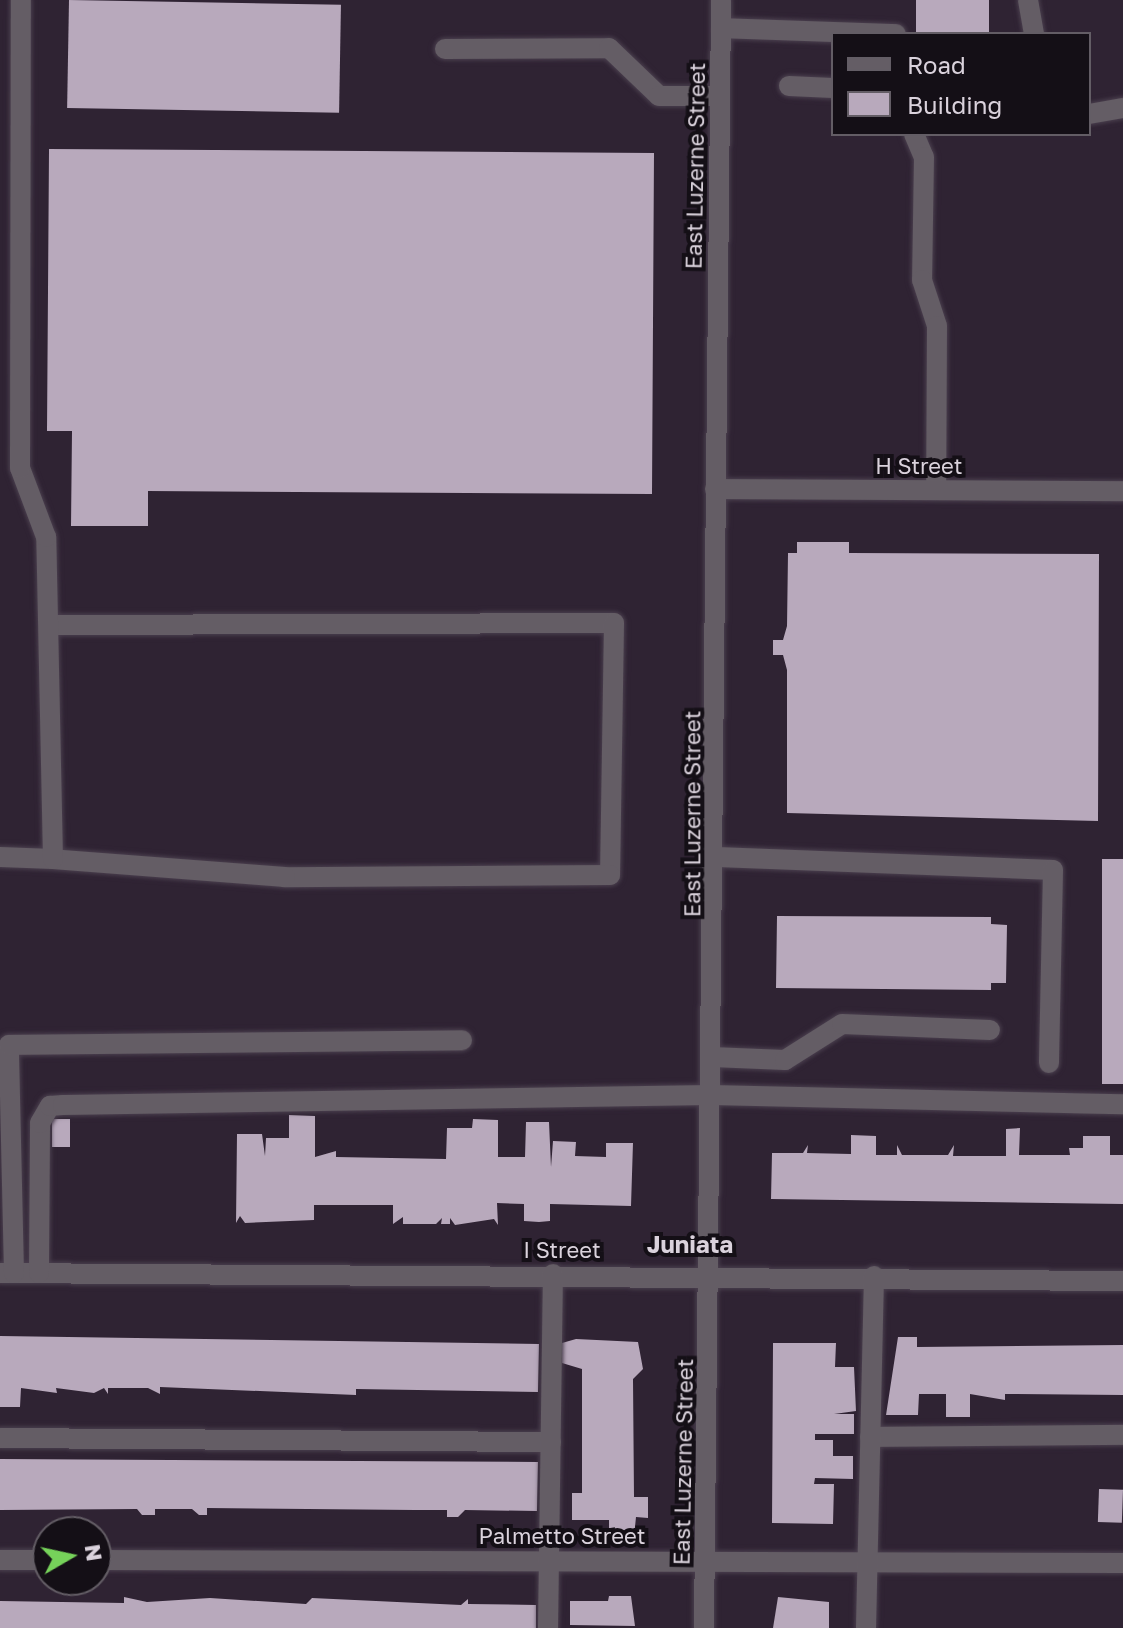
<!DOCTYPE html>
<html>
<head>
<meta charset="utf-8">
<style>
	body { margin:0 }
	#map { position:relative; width:1123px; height:1628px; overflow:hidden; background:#2f2333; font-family:"Golos Text",sans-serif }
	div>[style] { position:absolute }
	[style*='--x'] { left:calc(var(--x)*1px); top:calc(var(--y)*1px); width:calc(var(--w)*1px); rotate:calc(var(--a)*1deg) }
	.building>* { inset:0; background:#b8a9bc; transform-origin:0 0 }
	.roads { filter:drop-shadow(0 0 2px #4a3f4e) drop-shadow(0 0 2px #4a3f4e) }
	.minor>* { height:20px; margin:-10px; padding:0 10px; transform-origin:10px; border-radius:10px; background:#645d65 }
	span { translate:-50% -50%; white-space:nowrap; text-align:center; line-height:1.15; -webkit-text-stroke:8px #140f16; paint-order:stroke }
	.street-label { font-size:22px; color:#dad2dc }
	.neighbourhood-label { font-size:24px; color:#dad2dc; font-weight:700 }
	.legend { position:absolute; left:831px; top:32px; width:260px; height:104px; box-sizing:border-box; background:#140f16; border:2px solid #635d65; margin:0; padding:10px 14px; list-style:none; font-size:24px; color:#dad2dc }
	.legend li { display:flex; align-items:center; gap:16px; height:40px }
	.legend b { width:40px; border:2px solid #635d65 }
	.north { position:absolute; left:32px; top:1516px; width:80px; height:80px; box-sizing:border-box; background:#140f16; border:2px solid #635d65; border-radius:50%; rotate:81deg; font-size:22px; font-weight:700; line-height:32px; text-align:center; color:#dad2dc }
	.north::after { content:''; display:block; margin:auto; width:28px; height:36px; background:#76d25a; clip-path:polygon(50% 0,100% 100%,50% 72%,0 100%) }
</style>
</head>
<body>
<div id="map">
	<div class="building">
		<i style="left:69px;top:0;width:272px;height:108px;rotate:1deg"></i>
		<i style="left:916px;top:0;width:73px;height:34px"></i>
		<i style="clip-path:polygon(49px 149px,654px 153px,652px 494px,148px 491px,148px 526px,71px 526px,72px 431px,47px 431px)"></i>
		<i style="clip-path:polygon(797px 542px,849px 542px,849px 553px,1099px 554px,1098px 821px,787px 813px,787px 670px,783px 655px,773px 655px,773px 640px,783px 640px,787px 626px,788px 553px,797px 553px)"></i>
		<i style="left:1102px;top:859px;width:21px;height:225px"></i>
		<i style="clip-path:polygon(777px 916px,991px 917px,991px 924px,1007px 925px,1006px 983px,991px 983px,991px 990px,776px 988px)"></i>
		<i style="clip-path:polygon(289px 1115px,315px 1116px,315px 1157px,336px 1151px,336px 1157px,446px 1159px,447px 1128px,472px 1128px,473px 1119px,498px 1120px,498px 1157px,525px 1157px,526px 1122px,549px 1122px,551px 1167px,553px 1141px,576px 1142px,575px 1156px,606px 1157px,606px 1143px,633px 1143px,631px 1206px,550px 1204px,550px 1221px,539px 1222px,524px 1221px,524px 1204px,497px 1203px,498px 1225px,494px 1219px,455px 1225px,450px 1218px,450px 1224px,441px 1224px,442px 1218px,436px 1224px,403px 1224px,403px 1217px,393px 1224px,393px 1205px,314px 1205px,314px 1220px,245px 1223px,240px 1216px,236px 1223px,237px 1134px,262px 1134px,265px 1156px,266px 1138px,289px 1138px)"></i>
		<i style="left:52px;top:1119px;width:18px;height:28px"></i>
		<i style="clip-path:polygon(1020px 1128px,1019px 1155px,1070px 1155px,1069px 1148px,1083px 1148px,1083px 1136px,1110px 1136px,1110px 1155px,1123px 1155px,1123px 1204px,771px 1199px,772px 1153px,803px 1153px,808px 1145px,807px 1153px,851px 1154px,851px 1135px,876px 1136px,876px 1155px,897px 1155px,897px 1145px,902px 1155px,948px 1155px,954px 1145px,953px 1156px,1006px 1156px,1006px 1129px)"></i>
		<i style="clip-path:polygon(0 1336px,539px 1344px,538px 1392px,356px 1389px,356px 1395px,160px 1387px,160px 1394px,148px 1388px,108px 1388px,108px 1394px,104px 1388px,94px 1393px,56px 1388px,57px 1393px,21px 1388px,20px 1407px,0 1407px)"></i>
		<i style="clip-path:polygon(898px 1337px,917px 1337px,917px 1347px,1123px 1345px,1123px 1395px,1005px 1394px,1005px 1400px,970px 1394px,970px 1417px,946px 1417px,946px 1394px,919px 1394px,918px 1415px,886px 1415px)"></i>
		<i style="clip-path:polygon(576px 1339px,638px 1342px,643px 1369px,633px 1379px,634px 1497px,648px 1497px,648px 1518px,636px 1517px,634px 1537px,609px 1537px,609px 1520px,572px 1520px,572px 1493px,582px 1493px,582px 1369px,562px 1363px,562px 1343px)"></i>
		<i style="clip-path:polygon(773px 1343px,836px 1343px,835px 1367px,854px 1367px,856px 1411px,834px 1414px,854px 1414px,854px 1434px,815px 1434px,815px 1440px,833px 1440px,833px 1456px,853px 1456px,853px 1479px,815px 1478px,814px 1484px,834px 1484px,833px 1524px,772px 1523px)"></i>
		<i style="clip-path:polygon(0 1459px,538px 1462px,537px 1511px,465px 1510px,458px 1517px,447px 1517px,447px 1510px,415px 1510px,207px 1508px,207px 1515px,199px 1515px,192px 1509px,155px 1509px,155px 1515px,142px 1515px,137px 1509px,0 1510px)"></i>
		<i style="left:1099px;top:1489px;width:24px;height:33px;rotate:2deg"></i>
		<i style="clip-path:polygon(609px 1596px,631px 1596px,635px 1626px,570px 1625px,570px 1601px,608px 1601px)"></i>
		<i style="clip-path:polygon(124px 1597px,147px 1602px,210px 1598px,306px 1604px,312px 1598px,461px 1605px,468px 1599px,468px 1604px,536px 1605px,536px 1628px,0 1628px,0 1601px,124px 1603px)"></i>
		<i style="clip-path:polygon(778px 1597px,829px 1602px,829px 1628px,773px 1628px)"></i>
	</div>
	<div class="roads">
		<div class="minor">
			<i style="--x:1028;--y:0;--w:35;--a:80"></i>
			<i style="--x:721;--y:28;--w:175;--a:2"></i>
			<i style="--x:445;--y:49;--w:164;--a:-0.3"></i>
			<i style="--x:609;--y:48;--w:69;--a:43.8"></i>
			<i style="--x:659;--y:96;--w:61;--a:0"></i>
			<i style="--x:789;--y:86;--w:44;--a:2.6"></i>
			<i style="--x:1089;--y:114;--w:35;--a:-10"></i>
			<i style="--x:914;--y:134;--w:25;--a:67"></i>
			<i style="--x:924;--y:157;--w:123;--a:90.9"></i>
			<i style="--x:922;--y:280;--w:48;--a:71.9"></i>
			<i style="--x:937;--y:326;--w:164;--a:90.3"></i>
			<i style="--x:715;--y:489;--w:408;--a:0.3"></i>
			<i style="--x:51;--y:625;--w:563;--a:-0.2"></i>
			<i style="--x:614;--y:623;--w:252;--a:90.9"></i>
			<i style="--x:610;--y:875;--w:325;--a:179.6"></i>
			<i style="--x:285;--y:877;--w:233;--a:-175.6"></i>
			<i style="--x:0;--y:857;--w:53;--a:2.2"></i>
			<i style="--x:53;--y:859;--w:322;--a:-91.2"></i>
			<i style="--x:46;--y:537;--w:74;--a:-110.6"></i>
			<i style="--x:20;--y:468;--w:468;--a:-89.9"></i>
			<i style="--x:717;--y:857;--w:336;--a:2.2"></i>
			<i style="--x:1053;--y:870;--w:193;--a:91.2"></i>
			<i style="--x:712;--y:1057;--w:73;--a:2.4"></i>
			<i style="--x:785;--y:1060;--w:67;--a:-32.3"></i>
			<i style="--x:842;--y:1024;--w:148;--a:2.3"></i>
			<i style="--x:0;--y:1273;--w:1123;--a:0.41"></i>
			<i style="--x:14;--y:1273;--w:228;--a:-91.3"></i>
			<i style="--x:9;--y:1045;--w:453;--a:-0.6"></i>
			<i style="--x:39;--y:1273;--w:150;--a:-89.6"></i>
			<i style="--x:40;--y:1123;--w:20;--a:-60"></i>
			<i style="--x:50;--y:1106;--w:13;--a:-4"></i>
			<i style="--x:63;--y:1105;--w:648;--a:-0.88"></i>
			<i style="--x:711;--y:1095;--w:412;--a:1.3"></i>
			<i style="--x:870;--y:1437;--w:253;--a:-0.5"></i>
			<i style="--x:0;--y:1438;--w:551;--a:0.42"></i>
			<i style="--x:0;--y:1560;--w:48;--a:0"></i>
			<i style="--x:96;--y:1560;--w:1027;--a:0.17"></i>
			<i style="--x:548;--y:1628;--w:354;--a:-89.2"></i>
			<i style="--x:704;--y:1628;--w:1628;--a:-89.4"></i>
			<i style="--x:866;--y:1628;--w:352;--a:-88.7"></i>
		</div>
	</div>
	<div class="street-label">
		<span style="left:695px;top:166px;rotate:-89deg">East Luzerne Street</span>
		<span style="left:919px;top:466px">H Street</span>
		<span style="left:692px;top:814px;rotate:-90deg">East Luzerne Street</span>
		<span style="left:562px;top:1250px">I Street</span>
		<span style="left:683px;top:1462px;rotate:-89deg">East Luzerne Street</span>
		<span style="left:562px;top:1536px">Palmetto Street</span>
	</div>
	<div class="neighbourhood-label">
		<span style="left:690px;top:1244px">Juniata</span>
	</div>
	<ul class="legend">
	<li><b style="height:10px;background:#645d65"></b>Road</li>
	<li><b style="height:22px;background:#b8a9bc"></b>Building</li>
	</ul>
	<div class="north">N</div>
</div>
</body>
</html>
